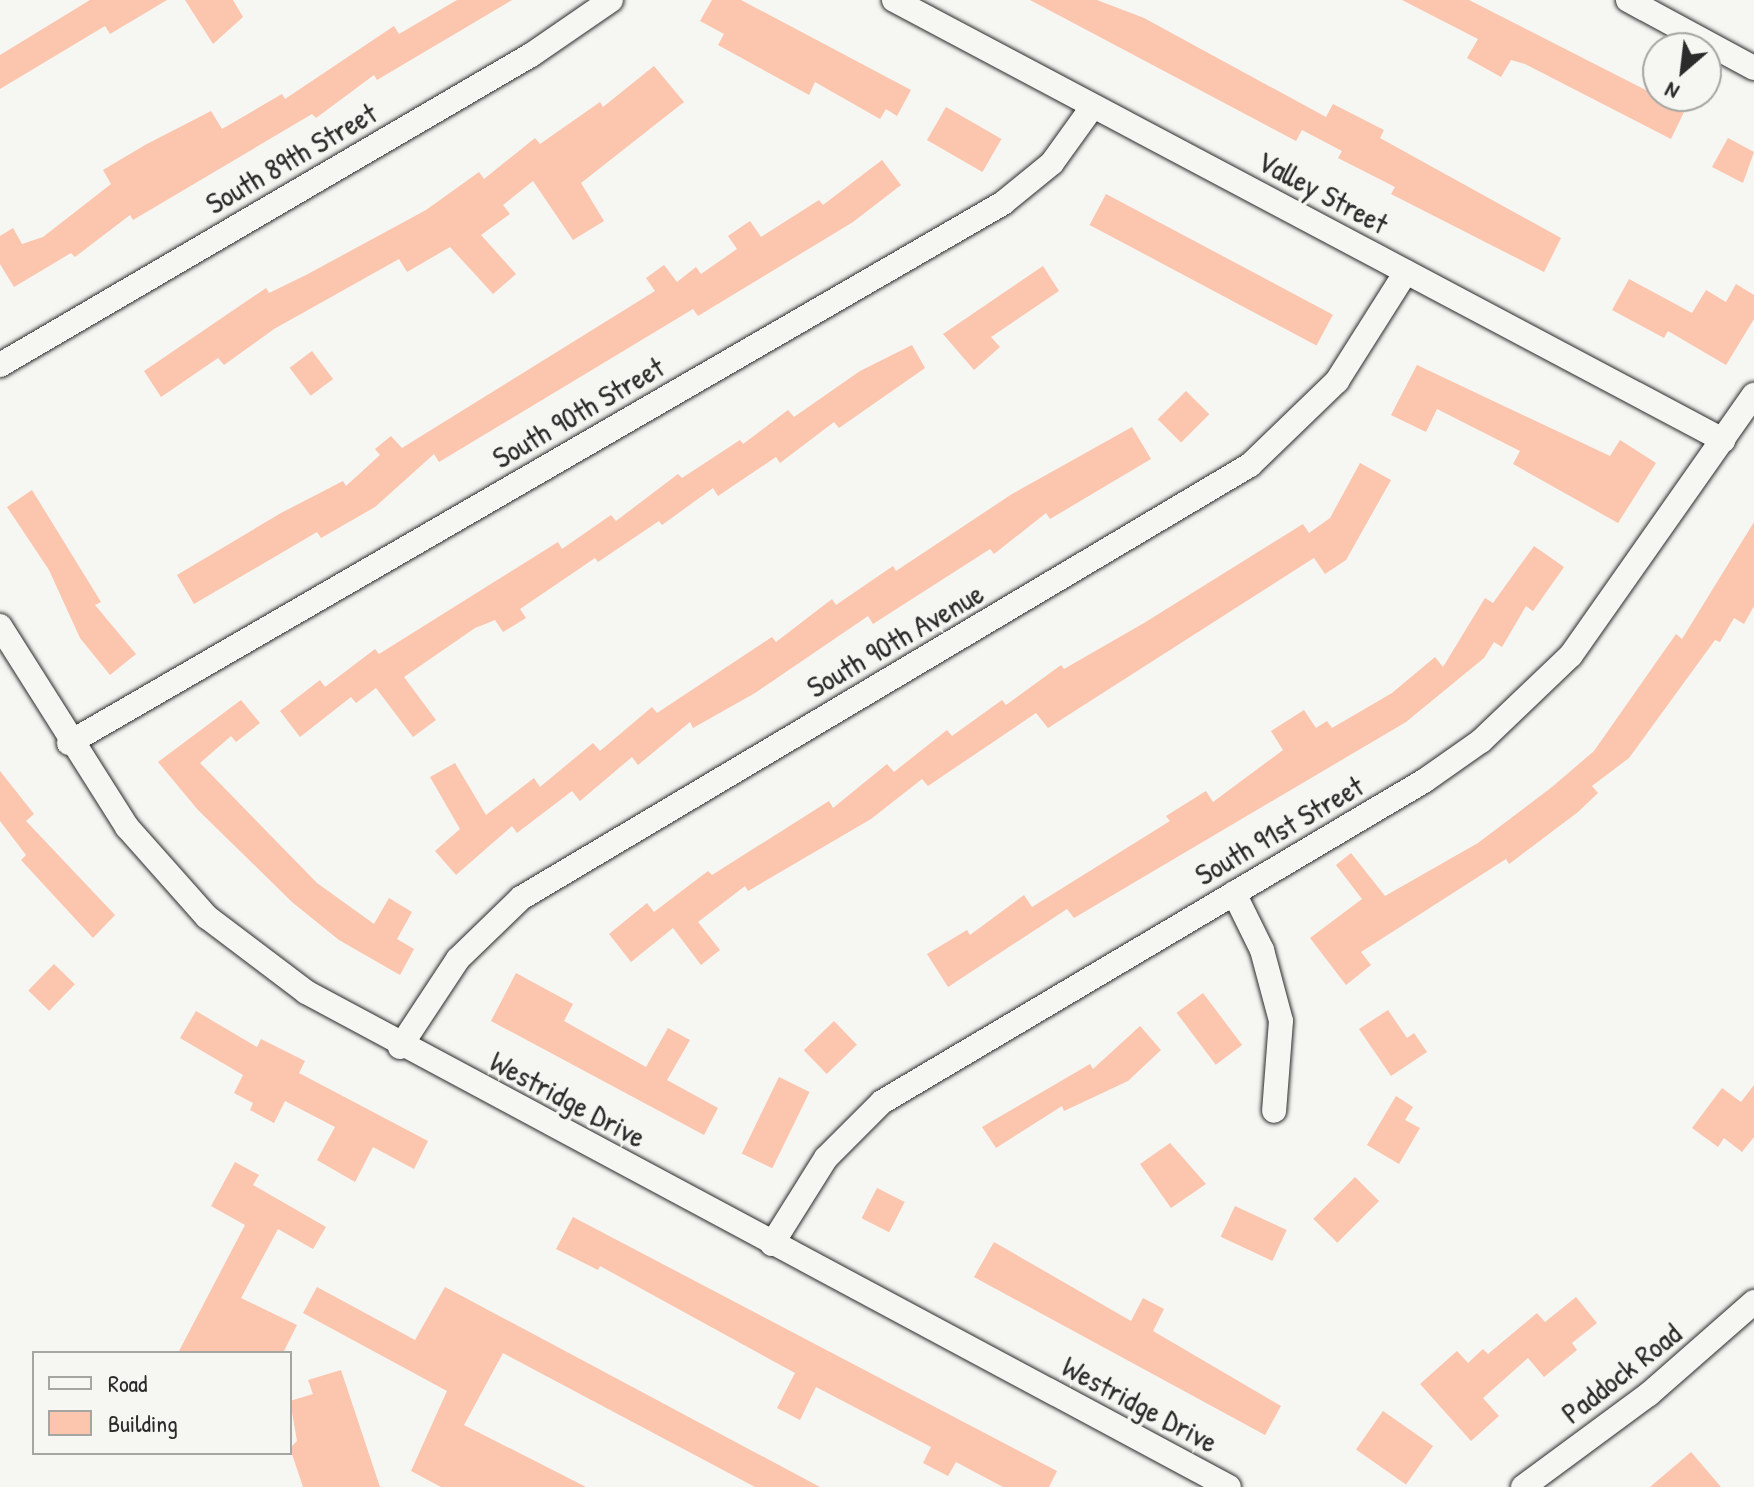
<!DOCTYPE html>
<html>
<head>
<meta charset="utf-8">
<style>
	body { margin:0 }
	#map { position:relative; width:1754px; height:1487px; overflow:hidden; background:#f6f6f2; font-family:"Patrick Hand",sans-serif }
	div>[style] { position:absolute }
	[style*='--x'] { left:calc(var(--x)*1px); top:calc(var(--y)*1px); width:calc(var(--w)*1px); rotate:calc(var(--a)*1deg) }
	.building>* { inset:0; background:#fcc5ae; transform-origin:0 0 }
	.roads { filter:drop-shadow(0 0 2px #2b2b2b) drop-shadow(0 0 2px #2b2b2b) }
	.street>* { height:24px; margin:-12px; padding:0 12px; transform-origin:12px; border-radius:12px; background:#f6f6f2 }
	span { translate:-50% -50%; white-space:nowrap; text-align:center; line-height:1.15; -webkit-text-stroke:7px #f6f6f2; paint-order:stroke }
	.street-label { font-size:30px; color:#2b2b2b }
	.legend { position:absolute; left:32px; top:1351px; width:260px; height:104px; box-sizing:border-box; background:#f6f6f2; border:2px solid #a5a5a2; margin:0; padding:10px 14px; list-style:none; font-size:24px; color:#2b2b2b }
	.legend li { display:flex; align-items:center; gap:16px; height:40px }
	.legend b { width:40px; border:2px solid #a5a5a2 }
	.north { position:absolute; left:1642px; top:32px; width:80px; height:80px; box-sizing:border-box; background:#f6f6f2; border:2px solid #a5a5a2; border-radius:50%; rotate:208deg; font-size:22px; font-weight:700; line-height:32px; text-align:center; color:#2b2b2b }
	.north::after { content:''; display:block; margin:auto; width:28px; height:36px; background:#2b2b2b; clip-path:polygon(50% 0,100% 100%,50% 72%,0 100%) }
</style>
</head>
<body>
<div id="map">
	<div class="building">
		<i style="clip-path:polygon(90px 0,167px 0,110px 34px,105px 26px,0 89px,0 55px)"></i>
		<i style="clip-path:polygon(185px 0,233px 0,243px 17px,213px 44px)"></i>
		<i style="clip-path:polygon(457px 0,512px 0,377px 80px,374px 75px,316px 118px,312px 114px,133px 220px,130px 215px,75px 257px,71px 253px,14px 287px,0 264px,0 236px,13px 228px,22px 244px,43px 237px,111px 184px,103px 170px,145px 145px,211px 111px,222px 129px,282px 94px,285px 99px,394px 26px,399px 34px)"></i>
		<i style="clip-path:polygon(712px 0,741px 0,911px 90px,897px 116px,886px 109px,880px 119px,815px 82px,809px 95px,718px 45px,724px 34px,700px 21px)"></i>
		<i style="clip-path:polygon(1030px 0,1097px 0,1144px 18px,1326px 117px,1333px 104px,1384px 130px,1380px 138px,1561px 238px,1544px 272px,1391px 194px,1395px 187px,1338px 158px,1342px 151px,1302px 130px,1296px 141px)"></i>
		<i style="clip-path:polygon(1402px 0,1469px 0,1685px 110px,1671px 139px,1525px 64px,1511px 60px,1501px 77px,1467px 58px,1478px 39px)"></i>
		<i style="clip-path:polygon(654px 66px,684px 102px,581px 183px,604px 221px,573px 240px,533px 181px,503px 205px,510px 214px,481px 235px,516px 274px,493px 294px,450px 247px,407px 272px,399px 259px,274px 329px,224px 365px,218px 358px,161px 397px,144px 371px,266px 288px,269px 293px,306px 275px,426px 210px,479px 172px,484px 179px,535px 138px,540px 144px,600px 102px,603px 107px)"></i>
		<i style="left:946px;top:107px;width:64px;height:38px;rotate:30deg"></i>
		<i style="clip-path:polygon(1728px 138px,1754px 152px,1743px 183px,1712px 167px)"></i>
		<i style="clip-path:polygon(882px 160px,901px 185px,853px 222px,698px 316px,693px 309px,439px 462px,434px 454px,375px 507px,321px 538px,317px 532px,194px 604px,177px 575px,281px 513px,343px 481px,346px 486px,380px 455px,375px 449px,391px 436px,402px 448px,655px 291px,646px 278px,664px 265px,677px 282px,696px 267px,701px 274px,737px 249px,728px 236px,750px 221px,761px 237px,819px 200px,823px 205px)"></i>
		<i style="left:1106px;top:194px;width:257px;height:35px;rotate:28deg"></i>
		<i style="clip-path:polygon(1043px 266px,1059px 291px,991px 337px,1000px 347px,974px 370px,943px 334px)"></i>
		<i style="clip-path:polygon(1629px 279px,1692px 313px,1706px 290px,1726px 302px,1736px 284px,1754px 295px,1754px 319px,1726px 365px,1668px 331px,1664px 338px,1612px 310px)"></i>
		<i style="clip-path:polygon(912px 345px,925px 368px,839px 428px,834px 422px,780px 463px,776px 457px,718px 496px,713px 488px,662px 525px,659px 521px,598px 562px,595px 558px,520px 609px,526px 618px,503px 632px,495px 620px,475px 628px,404px 677px,436px 720px,413px 737px,376px 688px,356px 703px,351px 697px,300px 737px,280px 711px,320px 680px,325px 687px,375px 649px,379px 654px,558px 542px,562px 549px,611px 515px,616px 521px,678px 474px,682px 478px,740px 440px,743px 444px,788px 410px,794px 417px,860px 371px)"></i>
		<i style="left:312px;top:351px;width:35px;height:28px;rotate:53deg"></i>
		<i style="clip-path:polygon(1417px 365px,1610px 456px,1620px 440px,1656px 463px,1618px 523px,1513px 464px,1520px 451px,1437px 409px,1426px 432px,1391px 415px)"></i>
		<i style="left:1186px;top:391px;width:33px;height:40px;rotate:45deg"></i>
		<i style="clip-path:polygon(1132px 427px,1151px 459px,1050px 519px,1046px 513px,994px 554px,990px 549px,873px 624px,868px 616px,755px 693px,693px 728px,690px 722px,638px 765px,632px 757px,580px 801px,572px 791px,517px 833px,512px 826px,456px 875px,435px 851px,460px 829px,430px 777px,455px 763px,486px 815px,534px 778px,540px 787px,593px 743px,600px 751px,652px 707px,657px 713px,772px 637px,776px 642px,832px 599px,836px 605px,893px 566px,896px 571px,1012px 494px)"></i>
		<i style="clip-path:polygon(1360px 463px,1391px 480px,1346px 560px,1325px 574px,1314px 558px,1048px 728px,1036px 713px,928px 786px,922px 779px,871px 819px,748px 891px,745px 886px,698px 922px,720px 950px,701px 965px,673px 928px,631px 962px,609px 934px,647px 903px,654px 912px,708px 871px,712px 875px,829px 801px,833px 808px,887px 764px,894px 772px,947px 730px,952px 736px,1002px 700px,1006px 705px,1061px 665px,1064px 669px,1144px 623px,1303px 524px,1309px 533px,1330px 518px)"></i>
		<i style="clip-path:polygon(32px 490px,101px 602px,95px 605px,136px 654px,110px 675px,80px 638px,49px 570px,7px 507px)"></i>
		<i style="clip-path:polygon(1754px 522px,1754px 606px,1744px 624px,1734px 618px,1720px 642px,1715px 640px,1629px 758px,1592px 786px,1598px 793px,1578px 812px,1509px 864px,1506px 859px,1361px 952px,1371px 965px,1346px 985px,1310px 938px,1362px 899px,1336px 865px,1351px 853px,1385px 896px,1478px 843px,1552px 787px,1594px 751px,1676px 634px,1682px 639px)"></i>
		<i style="clip-path:polygon(1534px 546px,1564px 567px,1533px 611px,1526px 606px,1502px 647px,1494px 642px,1484px 658px,1406px 722px,1074px 918px,1067px 909px,948px 987px,927px 954px,967px 930px,970px 935px,1024px 895px,1032px 907px,1170px 821px,1166px 816px,1206px 791px,1213px 802px,1283px 750px,1271px 731px,1304px 710px,1316px 728px,1327px 721px,1332px 728px,1392px 693px,1435px 657px,1443px 667px,1485px 598px,1493px 603px)"></i>
		<i style="clip-path:polygon(241px 700px,260px 723px,236px 742px,231px 736px,200px 763px,317px 883px,374px 924px,389px 898px,412px 912px,397px 939px,414px 949px,400px 975px,339px 940px,292px 902px,198px 810px,158px 762px)"></i>
		<i style="clip-path:polygon(0 771px,34px 814px,26px 821px,115px 915px,93px 938px,21px 860px,26px 855px,0 821px)"></i>
		<i style="left:54px;top:964px;width:29px;height:37px;rotate:44deg"></i>
		<i style="clip-path:polygon(516px 973px,573px 1004px,564px 1021px,646px 1067px,668px 1028px,690px 1040px,667px 1080px,718px 1108px,704px 1135px,491px 1021px)"></i>
		<i style="left:1203px;top:993px;width:65px;height:33px;rotate:53deg"></i>
		<i style="clip-path:polygon(1388px 1010px,1407px 1038px,1414px 1033px,1427px 1052px,1391px 1076px,1359px 1029px)"></i>
		<i style="clip-path:polygon(196px 1011px,257px 1047px,261px 1039px,305px 1061px,299px 1073px,428px 1141px,414px 1169px,373px 1147px,355px 1182px,317px 1160px,335px 1127px,285px 1101px,274px 1123px,250px 1110px,253px 1103px,234px 1093px,243px 1075px,180px 1038px)"></i>
		<i style="left:834px;top:1021px;width:33px;height:42px;rotate:46deg"></i>
		<i style="clip-path:polygon(1140px 1026px,1161px 1050px,1128px 1081px,1064px 1111px,1062px 1106px,996px 1148px,982px 1127px,1090px 1064px,1093px 1069px)"></i>
		<i style="left:779px;top:1077px;width:34px;height:85px;rotate:26deg"></i>
		<i style="clip-path:polygon(1754px 1085px,1754px 1137px,1742px 1152px,1724px 1138px,1718px 1147px,1692px 1128px,1722px 1088px,1741px 1102px)"></i>
		<i style="clip-path:polygon(1396px 1096px,1413px 1107px,1405px 1120px,1420px 1128px,1399px 1164px,1367px 1145px)"></i>
		<i style="clip-path:polygon(1170px 1143px,1206px 1184px,1171px 1208px,1140px 1164px)"></i>
		<i style="clip-path:polygon(235px 1162px,259px 1175px,253px 1185px,326px 1227px,313px 1249px,278px 1229px,241px 1298px,297px 1325px,283px 1353px,178px 1353px,245px 1225px,211px 1206px)"></i>
		<i style="left:1355px;top:1177px;width:34px;height:59px;rotate:45deg"></i>
		<i style="left:877px;top:1188px;width:31px;height:34px;rotate:27deg"></i>
		<i style="left:1235px;top:1206px;width:57px;height:34px;rotate:25deg"></i>
		<i style="clip-path:polygon(573px 1217px,1057px 1471px,1049px 1487px,1003px 1487px,956px 1462px,948px 1476px,923px 1463px,931px 1447px,816px 1387px,800px 1420px,777px 1408px,795px 1373px,600px 1266px,598px 1270px,556px 1249px)"></i>
		<i style="clip-path:polygon(994px 1242px,1131px 1321px,1143px 1298px,1164px 1309px,1153px 1331px,1281px 1406px,1265px 1435px,974px 1277px)"></i>
		<i style="clip-path:polygon(317px 1287px,415px 1340px,445px 1287px,820px 1487px,755px 1487px,503px 1353px,464px 1425px,586px 1487px,441px 1487px,411px 1471px,447px 1391px,303px 1313px)"></i>
		<i style="clip-path:polygon(1576px 1297px,1597px 1323px,1572px 1343px,1577px 1350px,1544px 1377px,1528px 1358px,1483px 1398px,1499px 1416px,1471px 1441px,1420px 1384px,1457px 1351px,1468px 1363px,1483px 1349px,1488px 1354px,1537px 1313px,1545px 1322px)"></i>
		<i style="clip-path:polygon(341px 1370px,380px 1487px,303px 1487px,290px 1448px,297px 1441px,290px 1401px,313px 1394px,308px 1380px)"></i>
		<i style="left:1383px;top:1411px;width:61px;height:47px;rotate:35deg"></i>
		<i style="clip-path:polygon(1691px 1452px,1721px 1487px,1650px 1487px)"></i>
	</div>
	<div class="roads">
		<div class="street">
			<i style="--x:894;--y:0;--w:939;--a:27.96"></i>
			<i style="--x:1628;--y:0;--w:143;--a:28.4"></i>
			<i style="--x:0;--y:365;--w:615;--a:-30.28"></i>
			<i style="--x:531;--y:55;--w:97;--a:-34.5"></i>
			<i style="--x:0;--y:626;--w:238;--a:57.7"></i>
			<i style="--x:127;--y:827;--w:120;--a:48.4"></i>
			<i style="--x:207;--y:917;--w:124;--a:37.1"></i>
			<i style="--x:306;--y:992;--w:1047;--a:28.2"></i>
			<i style="--x:69;--y:743;--w:1079;--a:-30.03"></i>
			<i style="--x:1003;--y:203;--w:63;--a:-39.2"></i>
			<i style="--x:1052;--y:163;--w:70;--a:-54.3"></i>
			<i style="--x:1234;--y:893;--w:64;--a:63.8"></i>
			<i style="--x:1262;--y:950;--w:73;--a:75"></i>
			<i style="--x:1281;--y:1021;--w:90;--a:94.4"></i>
			<i style="--x:400;--y:1047;--w:105;--a:-56.6"></i>
			<i style="--x:458;--y:959;--w:88;--a:-44.1"></i>
			<i style="--x:521;--y:898;--w:848;--a:-30.71"></i>
			<i style="--x:1250;--y:465;--w:121;--a:-44"></i>
			<i style="--x:1337;--y:381;--w:129;--a:-57.7"></i>
			<i style="--x:772;--y:1244;--w:102;--a:-57.9"></i>
			<i style="--x:826;--y:1158;--w:79;--a:-45"></i>
			<i style="--x:882;--y:1102;--w:630;--a:-30.64"></i>
			<i style="--x:1424;--y:781;--w:70;--a:-35.1"></i>
			<i style="--x:1481;--y:741;--w:124;--a:-43.7"></i>
			<i style="--x:1571;--y:655;--w:318;--a:-54.9"></i>
			<i style="--x:1523;--y:1487;--w:157;--a:-36.4"></i>
			<i style="--x:1649;--y:1394;--w:140;--a:-41.2"></i>
		</div>
	</div>
	<div class="street-label">
		<span style="left:291px;top:158px;rotate:-30deg">South 89th Street</span>
		<span style="left:1323px;top:192px;rotate:28deg">Valley Street</span>
		<span style="left:578px;top:412px;rotate:-30deg">South 90th Street</span>
		<span style="left:895px;top:640px;rotate:-30deg">South 90th Avenue</span>
		<span style="left:1279px;top:830px;rotate:-30deg">South 91st Street</span>
		<span style="left:568px;top:1099px;rotate:28deg">Westridge Drive</span>
		<span style="left:1621px;top:1373px;rotate:-38deg">Paddock Road</span>
		<span style="left:1140px;top:1404px;rotate:28deg">Westridge Drive</span>
	</div>
	<ul class="legend">
	<li><b style="height:10px;background:#f6f6f2"></b>Road</li>
	<li><b style="height:22px;background:#fcc5ae"></b>Building</li>
	</ul>
	<div class="north">N</div>
</div>
</body>
</html>
